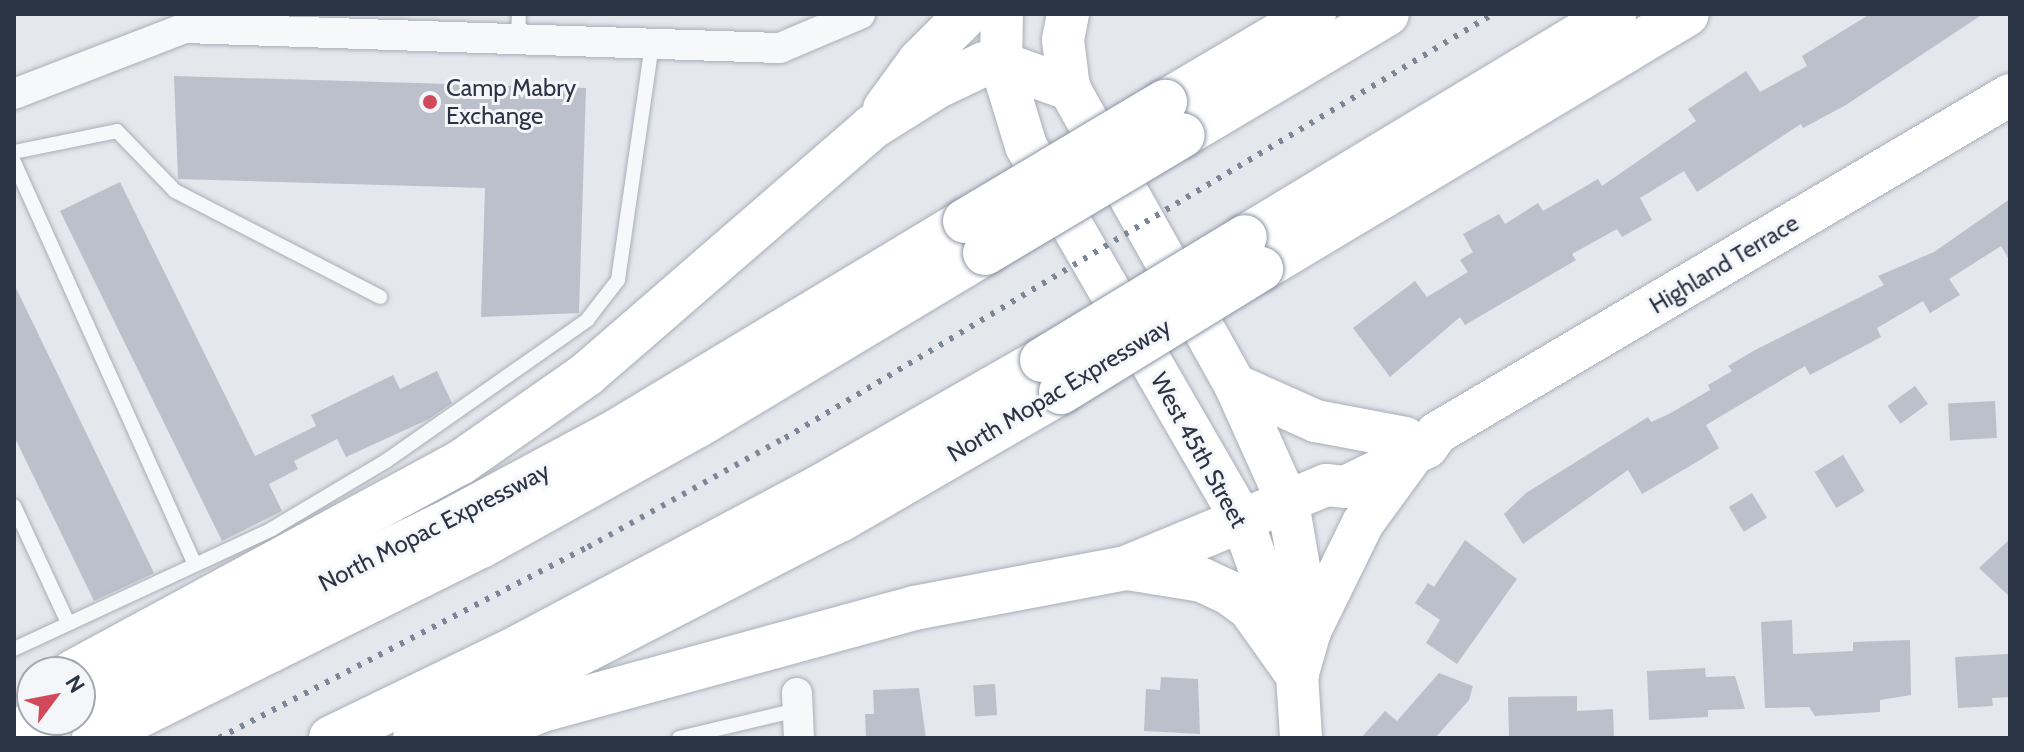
<!DOCTYPE html>
<html>
<head>
<meta charset="utf-8">
<style>
	body { margin:0 }
	#map { position:relative; width:2024px; height:752px; overflow:hidden; background:#e4e7ec; font-family:Cabin,sans-serif }
	div>[style] { position:absolute }
	[style*='--x'] { left:calc(var(--x)*1px); top:calc(var(--y)*1px); width:calc(var(--w)*1px); rotate:calc(var(--a)*1deg) }
	.building>* { inset:0; background:#bbc0ca; transform-origin:0 0 }
	.roads { filter:drop-shadow(0 0 2px #a9aeb7) drop-shadow(0 0 2px #a9aeb7) }
	.service>* { height:14px; margin:-7px; padding:0 7px; transform-origin:7px; border-radius:7px; background:#f7f8fa }
	.minor>* { height:30px; margin:-15px; padding:0 15px; transform-origin:15px; border-radius:15px; background:#f7f8fa }
	.secondary>* { height:42px; margin:-21px; padding:0 21px; transform-origin:21px; border-radius:21px; background:#fff }
	.motorway>* { height:44px; margin:-22px; padding:0 22px; transform-origin:22px; border-radius:22px; background:#fff }
	.rail>* { height:6px; margin-top:-3px; transform-origin:0; background:repeating-linear-gradient(90deg,#7d8696 0 4px,transparent 0 12px) }
	.bridges { filter:drop-shadow(0 0 2px #8b94a3) drop-shadow(0 0 2px #8b94a3) }
	.motorway-bridge>* { height:44px; margin:-22px; padding:0 22px; transform-origin:22px; border-radius:22px; background:#fff }
	.dots>* { width:22px; height:22px; translate:-50% -50%; box-sizing:border-box; border:4px solid #f4f6f9; border-radius:50% }
	span { translate:-50% -50%; white-space:nowrap; text-align:center; line-height:1.15; -webkit-text-stroke:6px #f4f6f9; paint-order:stroke }
	.poi-label { font-size:24px; color:#2b3445 }
	.left { translate:0 -50%; text-align:left }
	.street-label { font-size:24px; color:#2b3445 }
	.frame { position:absolute; inset:0; border:16px solid #2b3445; pointer-events:none }
	.north { position:absolute; left:16px; top:656px; width:80px; height:80px; box-sizing:border-box; background:#f4f6f9; border:2px solid #a4a8b1; border-radius:50%; rotate:58deg; font-size:22px; font-weight:700; line-height:32px; text-align:center; color:#2b3445 }
	.north::after { content:''; display:block; margin:auto; width:28px; height:36px; background:#d1495b; clip-path:polygon(50% 0,100% 100%,50% 72%,0 100%) }
</style>
</head>
<body>
<div id="map">
	<div class="building">
		<i style="clip-path:polygon(1870px 14px,1983px 14px,1846px 105px,1803px 128px,1801px 124px,1697px 192px,1684px 171px,1640px 198px,1652px 220px,1622px 237px,1617px 229px,1572px 254px,1576px 260px,1465px 325px,1460px 317px,1390px 377px,1353px 328px,1415px 281px,1427px 297px,1468px 272px,1460px 260px,1473px 252px,1463px 234px,1499px 214px,1505px 224px,1538px 203px,1543px 211px,1598px 179px,1602px 186px,1696px 121px,1688px 109px,1746px 71px,1760px 92px,1807px 66px,1802px 56px)"></i>
		<i style="clip-path:polygon(174px 76px,586px 88px,579px 313px,481px 317px,485px 188px,178px 179px)"></i>
		<i style="clip-path:polygon(120px 182px,255px 456px,316px 426px,311px 415px,393px 375px,400px 389px,437px 371px,452px 403px,429px 419px,346px 457px,337px 439px,294px 461px,298px 469px,269px 484px,282px 511px,222px 541px,60px 211px)"></i>
		<i style="clip-path:polygon(2010px 199px,2010px 261px,2001px 246px,1949px 279px,1960px 295px,1930px 313px,1923px 301px,1877px 328px,1881px 337px,1810px 375px,1805px 366px,1706px 425px,1719px 448px,1695px 463px,1642px 494px,1628px 470px,1523px 544px,1504px 514px,1526px 493px,1648px 417px,1651px 422px,1669px 414px,1710px 390px,1708px 385px,1732px 371px,1728px 366px,1755px 350px,1884px 285px,1878px 276px,1934px 252px)"></i>
		<i style="clip-path:polygon(14px 284px,154px 573px,94px 601px,14px 436px)"></i>
		<i style="left:1915px;top:386px;width:22px;height:34px;rotate:54deg"></i>
		<i style="left:1995px;top:401px;width:37px;height:47px;rotate:87deg"></i>
		<i style="left:1843px;top:455px;width:42px;height:33px;rotate:59deg"></i>
		<i style="left:1752px;top:493px;width:29px;height:27px;rotate:59deg"></i>
		<i style="clip-path:polygon(2010px 539px,2010px 597px,1979px 568px)"></i>
		<i style="clip-path:polygon(1465px 540px,1517px 579px,1457px 664px,1426px 643px,1440px 620px,1415px 603px,1428px 583px,1434px 587px)"></i>
		<i style="clip-path:polygon(1792px 620px,1793px 654px,1853px 651px,1853px 642px,1910px 640px,1911px 695px,1880px 700px,1880px 712px,1815px 716px,1809px 707px,1765px 708px,1761px 622px)"></i>
		<i style="clip-path:polygon(2008px 654px,2010px 697px,1992px 698px,1993px 706px,1958px 708px,1955px 657px)"></i>
		<i style="clip-path:polygon(1705px 668px,1706px 677px,1735px 676px,1745px 709px,1708px 710px,1708px 717px,1649px 720px,1647px 671px)"></i>
		<i style="clip-path:polygon(1439px 673px,1473px 686px,1469px 700px,1435px 738px,1361px 738px,1385px 711px,1397px 721px)"></i>
		<i style="clip-path:polygon(1161px 677px,1198px 679px,1200px 734px,1144px 731px,1146px 689px,1160px 690px)"></i>
		<i style="left:995px;top:684px;width:31px;height:22px;rotate:86deg"></i>
		<i style="clip-path:polygon(919px 688px,926px 738px,866px 738px,865px 714px,874px 714px,873px 690px)"></i>
		<i style="clip-path:polygon(1577px 696px,1577px 711px,1613px 709px,1614px 738px,1509px 738px,1508px 697px)"></i>
	</div>
	<div class="roads">
		<div class="service">
			<i style="--x:518;--y:39;--w:25;--a:-88"></i>
			<i style="--x:14;--y:152;--w:105;--a:-11.5"></i>
			<i style="--x:117;--y:131;--w:83;--a:46"></i>
			<i style="--x:175;--y:191;--w:231;--a:27.3"></i>
			<i style="--x:14;--y:162;--w:441;--a:65.8"></i>
			<i style="--x:14;--y:506;--w:129;--a:65.2"></i>
			<i style="--x:14;--y:649;--w:285;--a:-24.9"></i>
			<i style="--x:272;--y:529;--w:133;--a:-30.8"></i>
			<i style="--x:386;--y:461;--w:246;--a:-35"></i>
			<i style="--x:587;--y:320;--w:51;--a:-52.2"></i>
			<i style="--x:618;--y:280;--w:239;--a:-81.8"></i>
			<i style="--x:679;--y:738;--w:121;--a:-13.3"></i>
		</div>
		<div class="minor">
			<i style="--x:14;--y:94;--w:183;--a:-21.1"></i>
			<i style="--x:185;--y:28;--w:595;--a:1.93"></i>
			<i style="--x:780;--y:48;--w:87;--a:-23"></i>
			<i style="--x:797;--y:693;--w:45;--a:87.5"></i>
		</div>
		<div class="secondary">
			<i style="--x:1002;--y:14;--w:50;--a:91.1"></i>
			<i style="--x:1001;--y:64;--w:86;--a:73"></i>
			<i style="--x:1026;--y:146;--w:432;--a:60"></i>
			<i style="--x:1242;--y:520;--w:164;--a:70.3"></i>
			<i style="--x:1297;--y:674;--w:64;--a:86.4"></i>
			<i style="--x:1068;--y:14;--w:26;--a:101"></i>
			<i style="--x:1063;--y:40;--w:48;--a:82.9"></i>
			<i style="--x:1069;--y:88;--w:340;--a:60.8"></i>
			<i style="--x:1235;--y:385;--w:129;--a:65.8"></i>
			<i style="--x:1288;--y:503;--w:130;--a:80.2"></i>
			<i style="--x:1310;--y:631;--w:44;--a:105.9"></i>
			<i style="--x:1235;--y:385;--w:89;--a:24"></i>
			<i style="--x:1316;--y:421;--w:91;--a:10.8"></i>
			<i style="--x:1242;--y:520;--w:91;--a:-22.6"></i>
			<i style="--x:1326;--y:485;--w:19;--a:6"></i>
			<i style="--x:1345;--y:487;--w:91;--a:-26"></i>
			<i style="--x:1427;--y:447;--w:17;--a:-54"></i>
			<i style="--x:1437;--y:433;--w:665;--a:-30.54"></i>
			<i style="--x:1310;--y:631;--w:120;--a:-63.9"></i>
			<i style="--x:1363;--y:523;--w:78;--a:-53.9"></i>
		</div>
		<div class="motorway">
			<i style="--x:1165;--y:102;--w:173;--a:-30.6"></i>
			<i style="--x:885;--y:109;--w:59;--a:-53.9"></i>
			<i style="--x:920;--y:61;--w:66;--a:-45"></i>
			<i style="--x:1183;--y:135;--w:237;--a:-30.7"></i>
			<i style="--x:1245;--y:237;--w:431;--a:-31.1"></i>
			<i style="--x:1261;--y:269;--w:496;--a:-30.9"></i>
			<i style="--x:1128;--y:568;--w:75;--a:9.2"></i>
			<i style="--x:1202;--y:580;--w:29;--a:25"></i>
			<i style="--x:1228;--y:592;--w:27;--a:36"></i>
			<i style="--x:1250;--y:608;--w:81;--a:54.5"></i>
			<i style="--x:73;--y:672;--w:440;--a:-28.4"></i>
			<i style="--x:460;--y:463;--w:155;--a:-35"></i>
			<i style="--x:587;--y:374;--w:377;--a:-40.9"></i>
			<i style="--x:872;--y:127;--w:75;--a:-32"></i>
			<i style="--x:936;--y:87;--w:53;--a:-25.6"></i>
			<i style="--x:984;--y:64;--w:17;--a:0"></i>
			<i style="--x:1001;--y:64;--w:72;--a:19.4"></i>
			<i style="--x:80;--y:702;--w:403;--a:-26.1"></i>
			<i style="--x:442;--y:525;--w:193;--a:-28.2"></i>
			<i style="--x:612;--y:434;--w:412;--a:-31.1"></i>
			<i style="--x:14;--y:732;--w:30;--a:-24"></i>
			<i style="--x:94;--y:738;--w:432;--a:-26.4"></i>
			<i style="--x:481;--y:546;--w:247;--a:-29.1"></i>
			<i style="--x:697;--y:426;--w:336;--a:-31"></i>
			<i style="--x:331;--y:738;--w:207;--a:-25.8"></i>
			<i style="--x:517;--y:648;--w:339;--a:-28"></i>
			<i style="--x:816;--y:489;--w:260;--a:-29.7"></i>
			<i style="--x:415;--y:738;--w:478;--a:-27.2"></i>
			<i style="--x:840;--y:520;--w:255;--a:-30.1"></i>
			<i style="--x:475;--y:738;--w:73;--a:-22.7"></i>
			<i style="--x:542;--y:710;--w:386;--a:-15.3"></i>
			<i style="--x:914;--y:608;--w:216;--a:-10.7"></i>
			<i style="--x:1126;--y:568;--w:126;--a:-22.5"></i>
		</div>
	</div>
	<div class="rail">
		<i style="--x:219;--y:738;--w:416;--a:-27.4"></i>
		<i style="--x:588;--y:547;--w:225;--a:-29"></i>
		<i style="--x:785;--y:438;--w:825;--a:-30.92"></i>
	</div>
	<div class="bridges">
		<div class="motorway-bridge">
			<i style="--x:965;--y:221;--w:233;--a:-30.8"></i>
			<i style="--x:985;--y:253;--w:230;--a:-30.8"></i>
			<i style="--x:1042;--y:360;--w:237;--a:-31.2"></i>
			<i style="--x:1061;--y:392;--w:235;--a:-31.6"></i>
		</div>
	</div>
	<div class="dots">
		<i style="left:430px;top:102px;background:#d1495b"></i>
	</div>
	<div class="poi-label">
		<span class="left" style="left:446px;top:102px">Camp Mabry<br>Exchange</span>
	</div>
	<div class="street-label">
		<span style="left:1724px;top:264px;rotate:-31deg">Highland Terrace</span>
		<span style="left:1059px;top:390px;rotate:-31deg">North Mopac Expressway</span>
		<span style="left:1199px;top:450px;rotate:61deg">West 45th Street</span>
		<span style="left:434px;top:527px;rotate:-27deg">North Mopac Expressway</span>
	</div>
	<div class="frame"></div>
	<div class="north">N</div>
</div>
</body>
</html>
